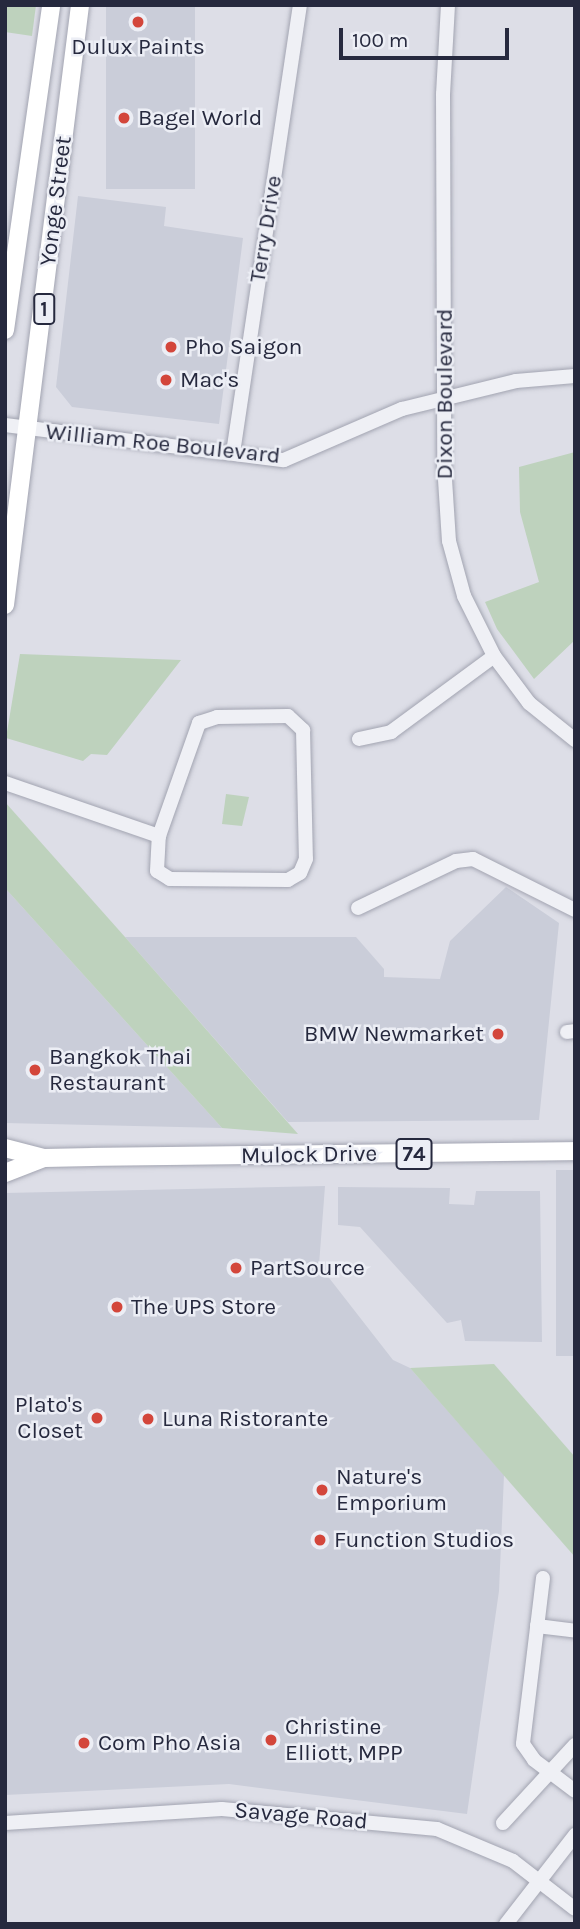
<!DOCTYPE html>
<html>
<head>
<meta charset="utf-8">
<style>
	body { margin:0 }
	#map { position:relative; width:580px; height:1929px; overflow:hidden; background:#dddee7; font-family:Karla,sans-serif }
	div>[style] { position:absolute }
	[style*='--x'] { left:calc(var(--x)*1px); top:calc(var(--y)*1px); width:calc(var(--w)*1px); rotate:calc(var(--a)*1deg) }
	.built>* { inset:0; background:#cacdd9; transform-origin:0 0 }
	.green>* { inset:0; background:#bed2bd }
	.roads { filter:drop-shadow(0 0 2px #a2a4b1) drop-shadow(0 0 2px #a2a4b1) }
	.minor>* { height:14px; margin:-7px; padding:0 7px; transform-origin:7px; border-radius:7px; background:#eff0f5 }
	.major>* { height:18px; margin:-9px; padding:0 9px; transform-origin:9px; border-radius:9px; background:#fff }
	.dots>* { width:19px; height:19px; translate:-50% -50%; box-sizing:border-box; border:4px solid #eceef5; border-radius:50% }
	span { translate:-50% -50%; white-space:nowrap; text-align:center; line-height:1.15; -webkit-text-stroke:5px #eceef5; paint-order:stroke }
	.shield-label span { padding:2px 5px; background:#eceef5; border:2px solid; border-radius:5px; -webkit-text-stroke-width:0 }
	.shield-label { font-size:21px; color:#26293e; font-weight:700 }
	.poi-label { font-size:23px; color:#26293e }
	.left { translate:0 -50%; text-align:left }
	.right { translate:-100% -50%; text-align:right }
	.street-label { font-size:23px; color:#26293e }
	.frame { position:absolute; inset:0; border:7px solid #26293e; pointer-events:none }
	.scale { position:absolute; left:339px; top:28px; width:170px; height:32px; box-sizing:border-box; border:4px solid #26293e; border-top:0; padding-left:9px; font-size:21px; line-height:24px; white-space:nowrap; color:#26293e; -webkit-text-stroke:5px #eceef5; paint-order:stroke }
</style>
</head>
<body>
<div id="map">
	<div class="built">
		<i style="left:106px;top:5px;width:89px;height:184px"></i>
		<i style="clip-path:polygon(78px 196px,166px 207px,164px 226px,243px 238px,219px 424px,72px 407px,56px 387px)"></i>
		<i style="clip-path:polygon(506px 887px,559px 923px,539px 1120px,288px 1122px,125px 937px,356px 937px,384px 969px,384px 977px,440px 979px,450px 941px)"></i>
		<i style="clip-path:polygon(5px 888px,222px 1128px,5px 1123px)"></i>
		<i style="left:556px;top:1170px;width:19px;height:186px"></i>
		<i style="clip-path:polygon(325px 1186px,319px 1265px,393px 1360px,410px 1368px,504px 1475px,499px 1591px,467px 1814px,229px 1784px,5px 1795px,5px 1193px)"></i>
		<i style="clip-path:polygon(338px 1187px,450px 1188px,449px 1204px,474px 1205px,476px 1191px,540px 1191px,542px 1342px,465px 1341px,461px 1320px,447px 1323px,360px 1227px,338px 1225px)"></i>
	</div>
	<div class="green">
		<i style="clip-path:polygon(5px 5px,36px 5px,32px 36px,5px 32px)"></i>
		<i style="clip-path:polygon(575px 452px,575px 640px,534px 679px,497px 629px,485px 602px,539px 582px,520px 512px,519px 467px)"></i>
		<i style="clip-path:polygon(20px 654px,181px 660px,107px 755px,91px 754px,83px 761px,6px 738px)"></i>
		<i style="clip-path:polygon(226px 794px,249px 797px,242px 826px,222px 824px)"></i>
		<i style="clip-path:polygon(5px 802px,125px 937px,298px 1134px,222px 1128px,5px 888px)"></i>
		<i style="clip-path:polygon(494px 1364px,575px 1457px,575px 1557px,410px 1368px)"></i>
	</div>
	<div class="roads">
		<div class="minor">
			<i style="--x:448;--y:5;--w:89;--a:93.2"></i>
			<i style="--x:443;--y:94;--w:370;--a:89.8"></i>
			<i style="--x:444;--y:464;--w:77;--a:86.3"></i>
			<i style="--x:449;--y:541;--w:57;--a:74.7"></i>
			<i style="--x:464;--y:596;--w:67;--a:63.4"></i>
			<i style="--x:494;--y:656;--w:59;--a:53.3"></i>
			<i style="--x:529;--y:703;--w:59;--a:38.8"></i>
			<i style="--x:5;--y:425;--w:281;--a:7.2"></i>
			<i style="--x:284;--y:460;--w:129;--a:-23.4"></i>
			<i style="--x:402;--y:409;--w:117;--a:-13.8"></i>
			<i style="--x:516;--y:381;--w:59;--a:-4.8"></i>
			<i style="--x:233;--y:453;--w:453;--a:-81.5"></i>
			<i style="--x:288;--y:716;--w:21;--a:43"></i>
			<i style="--x:303;--y:730;--w:129;--a:88.7"></i>
			<i style="--x:306;--y:859;--w:15;--a:113"></i>
			<i style="--x:300;--y:873;--w:14;--a:150"></i>
			<i style="--x:288;--y:880;--w:118;--a:-179.5"></i>
			<i style="--x:170;--y:879;--w:15;--a:-148"></i>
			<i style="--x:157;--y:871;--w:35;--a:-87"></i>
			<i style="--x:159;--y:836;--w:120;--a:-70.5"></i>
			<i style="--x:199;--y:723;--w:19;--a:-18"></i>
			<i style="--x:217;--y:717;--w:71;--a:-0.8"></i>
			<i style="--x:359;--y:739;--w:33;--a:-12"></i>
			<i style="--x:391;--y:732;--w:128;--a:-36.4"></i>
			<i style="--x:5;--y:783;--w:163;--a:19"></i>
			<i style="--x:358;--y:908;--w:109;--a:-25.6"></i>
			<i style="--x:456;--y:861;--w:17;--a:-7"></i>
			<i style="--x:473;--y:859;--w:114;--a:26.6"></i>
			<i style="--x:567;--y:1032;--w:8;--a:-7"></i>
			<i style="--x:543;--y:1578;--w:167;--a:96.9"></i>
			<i style="--x:523;--y:1744;--w:19;--a:55"></i>
			<i style="--x:534;--y:1760;--w:51;--a:37.1"></i>
			<i style="--x:537;--y:1626;--w:38;--a:7"></i>
			<i style="--x:5;--y:1823;--w:217;--a:-3.7"></i>
			<i style="--x:222;--y:1809;--w:216;--a:5.3"></i>
			<i style="--x:437;--y:1829;--w:82;--a:22.8"></i>
			<i style="--x:513;--y:1861;--w:78;--a:37.7"></i>
			<i style="--x:503;--y:1823;--w:106;--a:-47.3"></i>
			<i style="--x:506;--y:1924;--w:113;--a:-52.2"></i>
		</div>
		<div class="major">
			<i style="--x:5;--y:330;--w:328;--a:-81.9"></i>
			<i style="--x:5;--y:605;--w:605;--a:-82.87"></i>
			<i style="--x:5;--y:1148;--w:40;--a:14.4"></i>
			<i style="--x:5;--y:1173;--w:42;--a:-21"></i>
			<i style="--x:44;--y:1158;--w:49;--a:-1.2"></i>
			<i style="--x:93;--y:1157;--w:482;--a:-0.7"></i>
		</div>
	</div>
	<div class="dots">
		<i style="left:138px;top:22px;background:#d3463b"></i>
		<i style="left:124px;top:118px;background:#d3463b"></i>
		<i style="left:171px;top:347px;background:#d3463b"></i>
		<i style="left:166px;top:380px;background:#d3463b"></i>
		<i style="left:498px;top:1034px;background:#d3463b"></i>
		<i style="left:35px;top:1070px;background:#d3463b"></i>
		<i style="left:236px;top:1268px;background:#d3463b"></i>
		<i style="left:117px;top:1307px;background:#d3463b"></i>
		<i style="left:97px;top:1418px;background:#d3463b"></i>
		<i style="left:148px;top:1419px;background:#d3463b"></i>
		<i style="left:322px;top:1490px;background:#d3463b"></i>
		<i style="left:320px;top:1540px;background:#d3463b"></i>
		<i style="left:271px;top:1740px;background:#d3463b"></i>
		<i style="left:84px;top:1743px;background:#d3463b"></i>
	</div>
	<div class="shield-label">
		<span style="left:44px;top:309px">1</span>
		<span style="left:414px;top:1154px">74</span>
	</div>
	<div class="poi-label">
		<span style="left:138px;top:47px">Dulux Paints</span>
		<span class="left" style="left:138px;top:118px">Bagel World</span>
		<span class="left" style="left:185px;top:347px">Pho Saigon</span>
		<span class="left" style="left:180px;top:380px">Mac's</span>
		<span class="right" style="left:484px;top:1034px">BMW Newmarket</span>
		<span class="left" style="left:49px;top:1070px">Bangkok Thai<br>Restaurant</span>
		<span class="left" style="left:250px;top:1268px">PartSource</span>
		<span class="left" style="left:131px;top:1307px">The UPS Store</span>
		<span class="right" style="left:83px;top:1418px">Plato's<br>Closet</span>
		<span class="left" style="left:162px;top:1419px">Luna Ristorante</span>
		<span class="left" style="left:336px;top:1490px">Nature's<br>Emporium</span>
		<span class="left" style="left:334px;top:1540px">Function Studios</span>
		<span class="left" style="left:285px;top:1740px">Christine<br>Elliott, MPP</span>
		<span class="left" style="left:98px;top:1743px">Com Pho Asia</span>
	</div>
	<div class="street-label">
		<span style="left:56px;top:201px;rotate:-83deg">Yonge Street</span>
		<span style="left:266px;top:229px;rotate:-81deg">Terry Drive</span>
		<span style="left:445px;top:394px;rotate:-90deg">Dixon Boulevard</span>
		<span style="left:163px;top:444px;rotate:6deg">William Roe Boulevard</span>
		<span style="left:309px;top:1155px;rotate:-1deg">Mulock Drive</span>
		<span style="left:301px;top:1816px;rotate:5deg">Savage Road</span>
	</div>
	<div class="frame"></div>
	<div class="scale">100 m</div>
</div>
</body>
</html>
